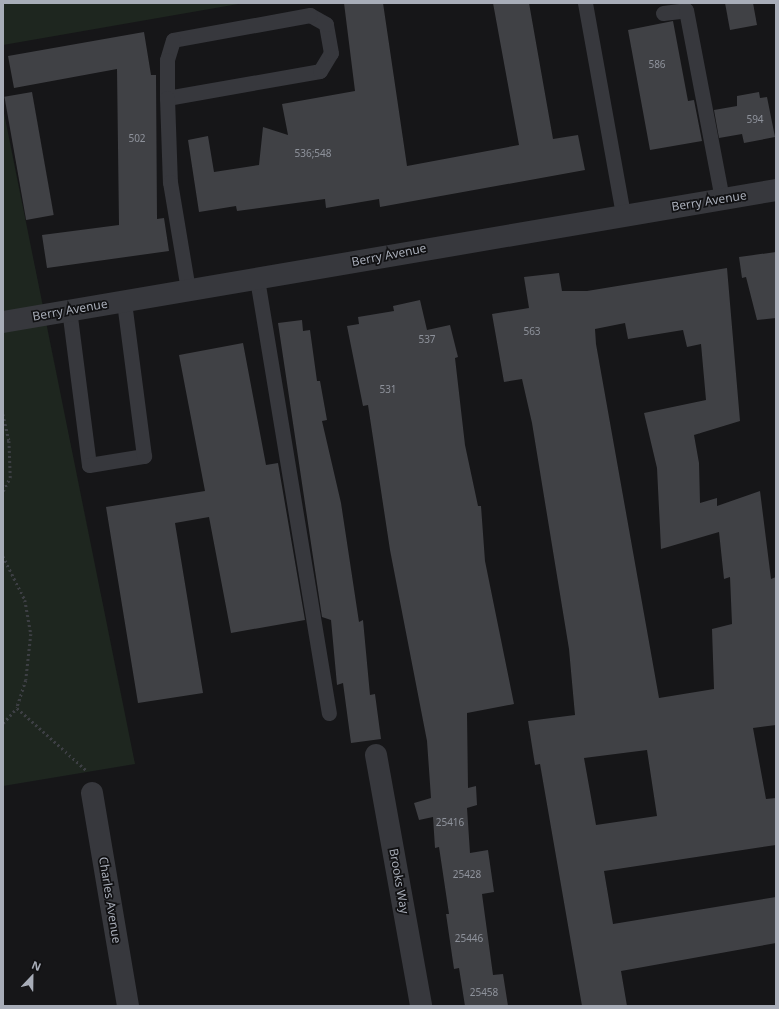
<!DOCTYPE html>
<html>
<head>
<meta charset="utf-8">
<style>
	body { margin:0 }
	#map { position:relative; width:779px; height:1009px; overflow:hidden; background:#161618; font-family:"Noto Sans",sans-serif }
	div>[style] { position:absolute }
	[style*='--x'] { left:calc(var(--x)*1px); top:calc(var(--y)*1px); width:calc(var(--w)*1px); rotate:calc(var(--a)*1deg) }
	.green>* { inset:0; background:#1e261f }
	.building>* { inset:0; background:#404145; transform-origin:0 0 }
	.path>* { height:2.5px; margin-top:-1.25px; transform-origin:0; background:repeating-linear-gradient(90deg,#3d3f44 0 2px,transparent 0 5px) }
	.lane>* { height:15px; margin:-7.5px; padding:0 7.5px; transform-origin:7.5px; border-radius:7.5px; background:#37383d }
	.street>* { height:22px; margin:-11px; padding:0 11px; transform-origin:11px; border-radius:11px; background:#37383d }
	span { translate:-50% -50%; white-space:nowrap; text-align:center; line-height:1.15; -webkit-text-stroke:3.5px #111113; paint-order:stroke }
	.number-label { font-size:10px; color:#8e929b }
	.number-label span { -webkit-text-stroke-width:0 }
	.street-label { font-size:12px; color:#a8adb8 }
	.frame { position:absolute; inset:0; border:4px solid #a8adb8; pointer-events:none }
	.north { position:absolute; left:12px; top:957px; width:40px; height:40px; -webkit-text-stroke:3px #111113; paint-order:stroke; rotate:22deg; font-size:11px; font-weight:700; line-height:16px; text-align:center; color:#a8adb8 }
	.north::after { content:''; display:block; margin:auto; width:14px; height:18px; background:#a8adb8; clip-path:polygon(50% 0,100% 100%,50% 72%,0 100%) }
</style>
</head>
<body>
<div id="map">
	<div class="green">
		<i style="clip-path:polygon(3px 3px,244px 3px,3px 45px)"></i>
		<i style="clip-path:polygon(3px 108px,135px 764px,3px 786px)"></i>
	</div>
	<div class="building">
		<i style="clip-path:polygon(344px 3px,383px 3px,407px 166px,519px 145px,493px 3px,529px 3px,553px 139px,578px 135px,585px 170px,380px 207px,379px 199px,326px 208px,325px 199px,237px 211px,236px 206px,199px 212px,188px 140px,208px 136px,214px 172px,259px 165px,263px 127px,288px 135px,282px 104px,355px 91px)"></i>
		<i style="clip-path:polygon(725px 3px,753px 3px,757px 25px,730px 30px)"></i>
		<i style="clip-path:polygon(673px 21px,688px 101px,694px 100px,702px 141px,650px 150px,628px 30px)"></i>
		<i style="clip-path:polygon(144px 32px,151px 75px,156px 75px,157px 219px,164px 218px,169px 251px,47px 268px,42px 235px,119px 225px,117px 69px,14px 88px,8px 56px)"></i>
		<i style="left:32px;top:92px;width:125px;height:28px;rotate:80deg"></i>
		<i style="clip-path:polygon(759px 92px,760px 98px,767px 97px,775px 137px,744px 143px,742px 134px,719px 138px,714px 110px,737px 106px,737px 96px)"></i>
		<i style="clip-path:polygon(776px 252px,776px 318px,757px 320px,746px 277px,742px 278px,739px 257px)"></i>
		<i style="clip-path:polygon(evenodd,727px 268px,740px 421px,694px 435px,699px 463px,700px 503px,717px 498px,717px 506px,760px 491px,771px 579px,776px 577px,776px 725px,753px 728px,766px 799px,776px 798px,776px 845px,604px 871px,613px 924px,776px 897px,776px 943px,621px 971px,627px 1006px,582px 1006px,540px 764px,535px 765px,528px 721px,575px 715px,569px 649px,532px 423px,522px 379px,504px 382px,492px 314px,529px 308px,524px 277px,559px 273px,562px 291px,587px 291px,727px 268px,625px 323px,628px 339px,683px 330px,687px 347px,701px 344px,706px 400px,644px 413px,657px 468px,661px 549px,719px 532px,724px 579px,730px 577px,732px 624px,712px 629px,714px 689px,659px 698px,596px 344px,595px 329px,625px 323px,727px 268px,647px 750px,657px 816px,596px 825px,584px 758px,647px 750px)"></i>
		<i style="clip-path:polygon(420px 300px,427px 330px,450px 325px,458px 357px,455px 358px,465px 445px,478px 506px,481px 506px,485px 561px,514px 704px,467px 713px,468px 788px,476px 786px,477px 805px,467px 808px,470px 853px,488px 850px,494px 892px,482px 894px,493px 975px,503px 974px,508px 1006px,465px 1006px,459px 968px,454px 969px,446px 914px,449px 914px,439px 847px,435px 848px,433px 817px,419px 820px,414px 803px,431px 798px,427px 741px,390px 550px,368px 405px,363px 406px,347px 326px,359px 324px,358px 317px,394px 311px,393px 306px)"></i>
		<i style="clip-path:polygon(302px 320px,303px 331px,310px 330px,317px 381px,320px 381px,327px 420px,322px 421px,341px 503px,359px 622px,363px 620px,370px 695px,375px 694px,381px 739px,351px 743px,343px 683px,337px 685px,331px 620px,322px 617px,278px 323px)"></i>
		<i style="clip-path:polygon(243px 343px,266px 465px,278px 463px,305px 620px,231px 633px,209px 517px,175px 523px,203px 693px,138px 703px,106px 507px,205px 491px,179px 355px)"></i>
	</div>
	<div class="path">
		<i style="--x:3;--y:414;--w:28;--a:77"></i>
		<i style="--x:9;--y:441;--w:6;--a:180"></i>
		<i style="--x:3;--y:491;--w:15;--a:-62"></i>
		<i style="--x:10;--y:478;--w:37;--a:-92"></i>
		<i style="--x:3;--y:556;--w:49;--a:63.4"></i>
		<i style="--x:25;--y:600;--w:35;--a:80"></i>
		<i style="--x:31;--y:634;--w:46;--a:96.2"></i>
		<i style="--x:26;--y:680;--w:29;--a:108"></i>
		<i style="--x:17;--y:708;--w:93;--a:41.9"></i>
		<i style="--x:3;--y:723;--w:21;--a:-47"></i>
	</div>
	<div class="lane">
		<i style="--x:585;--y:3;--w:214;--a:79.8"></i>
		<i style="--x:663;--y:13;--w:23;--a:-7"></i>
		<i style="--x:686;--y:10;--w:192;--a:79.2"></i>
		<i style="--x:167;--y:98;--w:155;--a:-10"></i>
		<i style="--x:320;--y:71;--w:21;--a:-59"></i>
		<i style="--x:331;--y:53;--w:29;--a:-100"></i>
		<i style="--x:326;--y:24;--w:18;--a:-151"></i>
		<i style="--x:310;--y:15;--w:139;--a:169.7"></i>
		<i style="--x:173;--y:40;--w:21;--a:107"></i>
		<i style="--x:167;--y:60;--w:38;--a:90"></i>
		<i style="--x:167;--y:98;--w:84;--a:88"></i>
		<i style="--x:170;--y:182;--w:109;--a:80.5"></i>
		<i style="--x:257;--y:279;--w:440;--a:80.6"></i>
		<i style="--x:69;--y:309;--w:157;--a:82.7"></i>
		<i style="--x:89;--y:465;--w:56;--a:-9.3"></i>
		<i style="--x:144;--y:456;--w:156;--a:-97.4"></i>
	</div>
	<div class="street">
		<i style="--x:3;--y:322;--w:784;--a:-9.69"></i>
		<i style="--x:376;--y:755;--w:255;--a:79.8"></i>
		<i style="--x:92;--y:793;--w:216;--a:80.4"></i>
	</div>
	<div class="number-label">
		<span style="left:657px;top:65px">586</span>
		<span style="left:755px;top:120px">594</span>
		<span style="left:137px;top:139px">502</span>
		<span style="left:313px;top:154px">536;548</span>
		<span style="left:532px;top:332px">563</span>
		<span style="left:427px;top:340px">537</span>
		<span style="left:388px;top:390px">531</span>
		<span style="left:450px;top:823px">25416</span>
		<span style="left:467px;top:875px">25428</span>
		<span style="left:469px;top:939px">25446</span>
		<span style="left:484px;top:993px">25458</span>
	</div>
	<div class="street-label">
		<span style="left:709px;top:201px;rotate:-9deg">Berry Avenue</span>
		<span style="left:389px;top:255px;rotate:-11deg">Berry Avenue</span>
		<span style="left:70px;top:310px;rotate:-10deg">Berry Avenue</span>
		<span style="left:399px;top:881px;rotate:80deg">Brooks Way</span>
		<span style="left:110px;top:900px;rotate:81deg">Charles Avenue</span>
	</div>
	<div class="frame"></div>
	<div class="north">N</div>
</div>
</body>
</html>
